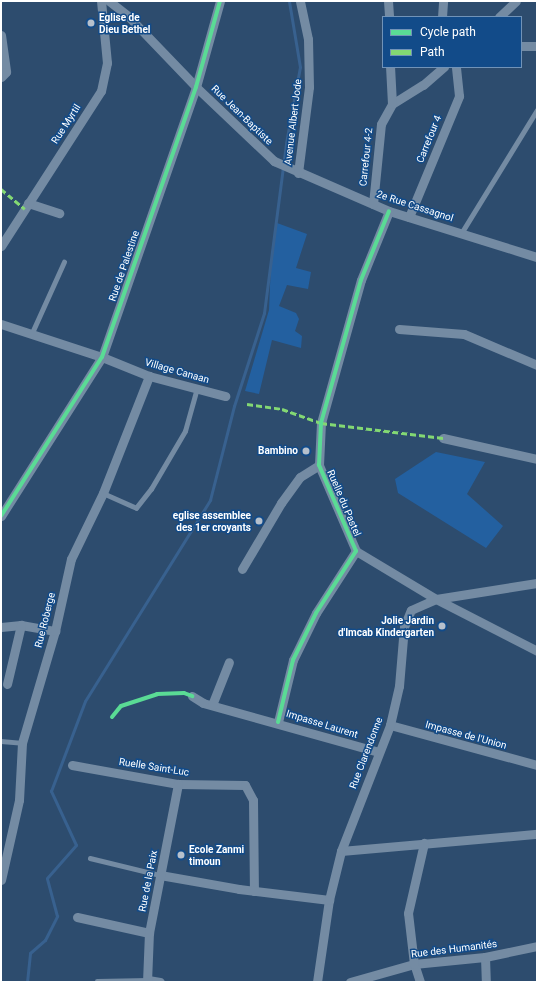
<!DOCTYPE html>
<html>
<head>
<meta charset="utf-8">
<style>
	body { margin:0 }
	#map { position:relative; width:538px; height:983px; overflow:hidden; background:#2d4c6e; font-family:Roboto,sans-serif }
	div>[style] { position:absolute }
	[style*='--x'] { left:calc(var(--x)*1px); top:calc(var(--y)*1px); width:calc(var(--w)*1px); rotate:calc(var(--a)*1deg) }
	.green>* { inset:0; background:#2360a0 }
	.stream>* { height:3px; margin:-1.5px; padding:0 1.5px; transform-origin:1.5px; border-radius:1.5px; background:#38618f }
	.service>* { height:4.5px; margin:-2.25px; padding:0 2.25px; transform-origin:2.25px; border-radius:2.25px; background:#748ba3 }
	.minor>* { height:9px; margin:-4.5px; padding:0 4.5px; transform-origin:4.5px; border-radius:4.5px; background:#748ba3 }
	.quiet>* { height:3px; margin-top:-1.5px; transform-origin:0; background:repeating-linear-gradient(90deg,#83d873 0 6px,transparent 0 9px) }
	.cycleway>* { height:4px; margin:-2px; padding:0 2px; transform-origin:2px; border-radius:2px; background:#5adb95 }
	.dots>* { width:11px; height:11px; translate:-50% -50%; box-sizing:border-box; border:2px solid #124b89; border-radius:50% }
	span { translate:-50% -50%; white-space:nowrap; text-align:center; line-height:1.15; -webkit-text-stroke:3px #124b89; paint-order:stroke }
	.poi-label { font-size:10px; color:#fff; font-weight:700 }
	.left { translate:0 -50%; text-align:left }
	.right { translate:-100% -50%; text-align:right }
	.street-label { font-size:10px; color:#fff }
	.frame { position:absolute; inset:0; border:2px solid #fff; pointer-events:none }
	.legend { position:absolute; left:382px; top:16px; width:140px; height:52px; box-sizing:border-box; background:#124b89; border:1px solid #7193b8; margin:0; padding:5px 7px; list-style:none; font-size:12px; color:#fff }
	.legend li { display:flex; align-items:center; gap:8px; height:20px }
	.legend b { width:20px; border:1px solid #7193b8 }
</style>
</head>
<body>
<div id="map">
	<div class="green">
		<i style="clip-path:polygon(277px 223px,307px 234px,296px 268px,311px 272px,308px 289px,287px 285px,279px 306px,296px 313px,299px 319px,295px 331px,302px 336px,301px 348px,272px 340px,259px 394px,245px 391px,269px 310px,271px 262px)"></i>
		<i style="clip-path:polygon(436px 452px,485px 462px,467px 494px,503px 526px,486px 548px,398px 493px,395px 479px)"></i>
	</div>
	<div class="stream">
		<i style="--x:27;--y:982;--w:29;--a:-84"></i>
		<i style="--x:30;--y:953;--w:20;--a:-41"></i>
		<i style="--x:45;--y:940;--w:27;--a:-63"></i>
		<i style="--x:57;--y:916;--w:39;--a:-105"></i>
		<i style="--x:47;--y:878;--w:44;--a:-48.7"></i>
		<i style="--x:76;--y:845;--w:60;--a:-114.8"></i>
		<i style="--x:51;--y:791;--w:96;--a:-69.3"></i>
		<i style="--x:85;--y:701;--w:237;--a:-58.1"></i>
		<i style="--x:210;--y:500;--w:97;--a:-75.7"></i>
		<i style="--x:234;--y:406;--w:98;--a:-72.1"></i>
		<i style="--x:264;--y:313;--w:171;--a:-82.6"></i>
		<i style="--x:286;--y:143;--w:77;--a:-79.6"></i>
		<i style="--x:300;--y:67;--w:67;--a:-99.5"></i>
	</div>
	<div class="service">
		<i style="--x:462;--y:232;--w:143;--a:-58.4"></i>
		<i style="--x:31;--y:335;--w:80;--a:-65.7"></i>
		<i style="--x:103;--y:493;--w:36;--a:24"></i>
		<i style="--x:136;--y:508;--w:24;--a:-52"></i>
		<i style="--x:151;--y:489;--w:67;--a:-59.6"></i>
		<i style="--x:185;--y:431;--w:45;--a:-74.4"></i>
		<i style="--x:1;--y:741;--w:21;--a:5"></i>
		<i style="--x:90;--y:858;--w:72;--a:13.7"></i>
		<i style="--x:97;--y:981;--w:51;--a:-1.1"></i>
	</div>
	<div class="minor">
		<i style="--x:109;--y:1;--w:24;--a:38"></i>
		<i style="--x:128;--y:16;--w:98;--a:46.2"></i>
		<i style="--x:196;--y:87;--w:108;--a:43.5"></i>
		<i style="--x:274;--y:161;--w:125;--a:23.5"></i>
		<i style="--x:389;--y:211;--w:155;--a:17.3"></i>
		<i style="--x:388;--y:1;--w:16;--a:86"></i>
		<i style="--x:442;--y:17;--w:16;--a:-86"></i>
		<i style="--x:499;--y:17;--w:23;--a:-43"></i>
		<i style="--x:1;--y:35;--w:37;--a:82"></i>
		<i style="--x:6;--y:72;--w:7;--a:135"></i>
		<i style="--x:521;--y:46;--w:16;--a:0"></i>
		<i style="--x:392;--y:104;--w:36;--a:-32"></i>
		<i style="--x:423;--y:85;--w:28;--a:-41"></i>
		<i style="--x:298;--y:173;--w:87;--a:-82.7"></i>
		<i style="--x:309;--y:87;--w:48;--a:-91.2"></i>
		<i style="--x:308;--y:39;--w:39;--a:-102"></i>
		<i style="--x:28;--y:203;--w:33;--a:18"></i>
		<i style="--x:373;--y:204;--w:80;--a:-84.3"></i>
		<i style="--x:381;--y:124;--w:23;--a:-61"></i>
		<i style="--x:392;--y:104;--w:37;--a:-93"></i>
		<i style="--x:409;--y:217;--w:131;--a:-67.5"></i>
		<i style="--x:459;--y:96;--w:29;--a:-96"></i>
		<i style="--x:1;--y:246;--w:184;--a:-57.2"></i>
		<i style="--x:101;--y:91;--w:29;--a:-78"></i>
		<i style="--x:107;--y:63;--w:62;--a:-95.5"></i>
		<i style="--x:1;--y:324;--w:106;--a:18.1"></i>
		<i style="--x:102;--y:357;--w:51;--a:22"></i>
		<i style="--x:149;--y:376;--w:79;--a:14.7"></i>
		<i style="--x:399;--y:329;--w:65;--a:4.4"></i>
		<i style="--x:464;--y:334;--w:79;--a:23"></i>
		<i style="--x:443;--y:438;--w:96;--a:12.6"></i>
		<i style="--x:1;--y:516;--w:188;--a:-57.6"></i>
		<i style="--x:102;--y:357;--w:286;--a:-70.8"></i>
		<i style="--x:196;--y:87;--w:89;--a:-74.4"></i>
		<i style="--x:356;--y:551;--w:93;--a:31"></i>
		<i style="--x:436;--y:599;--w:114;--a:27.2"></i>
		<i style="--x:242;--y:569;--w:77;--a:-59.4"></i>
		<i style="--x:281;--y:503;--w:32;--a:-54"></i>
		<i style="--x:300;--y:477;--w:22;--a:-32"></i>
		<i style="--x:1;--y:627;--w:20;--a:-6"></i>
		<i style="--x:21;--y:625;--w:35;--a:10"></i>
		<i style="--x:7;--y:684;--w:61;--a:-76.7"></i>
		<i style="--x:192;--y:696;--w:13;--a:32"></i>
		<i style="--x:203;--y:703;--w:182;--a:15.6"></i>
		<i style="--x:212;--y:705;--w:46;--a:-68.4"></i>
		<i style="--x:278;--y:722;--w:64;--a:-76.4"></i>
		<i style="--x:293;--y:660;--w:52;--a:-63.9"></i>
		<i style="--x:316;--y:613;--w:74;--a:-57.2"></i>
		<i style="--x:356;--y:551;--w:94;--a:-113.3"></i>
		<i style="--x:319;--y:465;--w:42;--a:-87.3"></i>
		<i style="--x:321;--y:423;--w:148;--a:-74.4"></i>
		<i style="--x:361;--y:280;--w:74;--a:-67.9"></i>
		<i style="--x:390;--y:725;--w:152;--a:15.2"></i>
		<i style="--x:72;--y:765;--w:108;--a:10.2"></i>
		<i style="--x:178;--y:784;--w:67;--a:0.9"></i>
		<i style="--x:245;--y:785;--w:17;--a:62"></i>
		<i style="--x:253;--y:800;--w:91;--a:89.4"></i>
		<i style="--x:341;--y:851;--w:197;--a:-5"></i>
		<i style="--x:160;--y:875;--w:80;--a:10"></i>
		<i style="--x:239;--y:889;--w:91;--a:7"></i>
		<i style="--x:1;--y:880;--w:82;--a:-77.3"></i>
		<i style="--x:19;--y:800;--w:57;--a:-87"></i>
		<i style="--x:22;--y:743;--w:117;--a:-73.6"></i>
		<i style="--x:55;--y:631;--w:74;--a:-77.5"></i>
		<i style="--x:71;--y:559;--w:73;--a:-64.1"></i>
		<i style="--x:103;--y:493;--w:126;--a:-68.5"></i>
		<i style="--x:77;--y:917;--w:74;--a:12.5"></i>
		<i style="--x:485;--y:957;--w:25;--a:88"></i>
		<i style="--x:148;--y:980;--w:12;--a:9"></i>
		<i style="--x:147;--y:982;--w:49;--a:-87.7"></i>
		<i style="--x:149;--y:933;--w:152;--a:-79"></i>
		<i style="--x:317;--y:982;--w:83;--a:-81.7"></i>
		<i style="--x:329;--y:900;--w:50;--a:-76.2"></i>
		<i style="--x:341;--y:851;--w:135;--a:-68.7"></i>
		<i style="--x:390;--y:725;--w:40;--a:-77"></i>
		<i style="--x:399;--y:686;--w:59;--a:-85.2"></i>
		<i style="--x:404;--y:627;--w:18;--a:-68"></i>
		<i style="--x:411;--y:610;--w:27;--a:-24"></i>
		<i style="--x:436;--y:599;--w:102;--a:-9"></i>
		<i style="--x:350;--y:982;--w:66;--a:-15.7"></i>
		<i style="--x:414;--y:964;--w:71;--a:-5.6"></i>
		<i style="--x:485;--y:957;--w:53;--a:-11.9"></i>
		<i style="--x:420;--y:982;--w:19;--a:-108"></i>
		<i style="--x:414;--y:964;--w:51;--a:-96.7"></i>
		<i style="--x:408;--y:913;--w:72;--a:-77.1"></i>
	</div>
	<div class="quiet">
		<i style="--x:1;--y:189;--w:31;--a:40"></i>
		<i style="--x:247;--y:404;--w:35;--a:8"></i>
		<i style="--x:282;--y:409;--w:41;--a:19.7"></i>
		<i style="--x:321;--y:423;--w:123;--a:7"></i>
	</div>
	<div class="cycleway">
		<i style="--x:1;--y:516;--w:188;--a:-57.6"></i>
		<i style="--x:102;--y:357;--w:286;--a:-70.8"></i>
		<i style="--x:196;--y:87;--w:89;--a:-74.4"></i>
		<i style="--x:112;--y:717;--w:14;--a:-51"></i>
		<i style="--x:121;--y:706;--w:38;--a:-18"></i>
		<i style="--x:157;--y:694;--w:27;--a:-2"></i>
		<i style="--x:184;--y:693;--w:9;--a:21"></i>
		<i style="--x:278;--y:722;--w:64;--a:-76.4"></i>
		<i style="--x:293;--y:660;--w:52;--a:-63.9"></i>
		<i style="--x:316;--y:613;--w:74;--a:-57.2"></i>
		<i style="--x:356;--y:551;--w:94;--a:-113.3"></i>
		<i style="--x:319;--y:465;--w:42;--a:-87.3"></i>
		<i style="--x:321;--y:423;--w:148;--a:-74.4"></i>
		<i style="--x:361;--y:280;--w:74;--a:-67.9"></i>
	</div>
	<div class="dots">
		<i style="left:91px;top:23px;background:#b6c0cc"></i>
		<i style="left:306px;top:451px;background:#b6c0cc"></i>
		<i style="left:259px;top:521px;background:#b6c0cc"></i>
		<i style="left:442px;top:626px;background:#b6c0cc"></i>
		<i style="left:181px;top:855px;background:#b6c0cc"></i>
	</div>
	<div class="poi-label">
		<span class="left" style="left:99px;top:23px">Eglise de<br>Dieu Bethel</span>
		<span class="right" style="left:298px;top:451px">Bambino</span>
		<span class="right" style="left:251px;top:521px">eglise assemblee<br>des 1er croyants</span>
		<span class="right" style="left:434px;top:626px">Jolie Jardin<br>d'Imcab Kindergarten</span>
		<span class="left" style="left:189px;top:855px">Ecole Zanmi<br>timoun</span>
	</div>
	<div class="street-label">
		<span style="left:242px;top:115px;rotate:44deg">Rue Jean-Baptiste</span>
		<span style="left:293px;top:122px;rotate:-83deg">Avenue Albert Jode</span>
		<span style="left:66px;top:124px;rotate:-57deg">Rue Myrtil</span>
		<span style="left:429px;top:139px;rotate:-68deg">Carrefour 4</span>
		<span style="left:366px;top:157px;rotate:-84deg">Carrefour 4-2</span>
		<span style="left:415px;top:206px;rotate:18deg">2e Rue Cassagnol</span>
		<span style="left:124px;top:266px;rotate:-71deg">Rue de Palestine</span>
		<span style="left:177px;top:371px;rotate:16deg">Village Canaan</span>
		<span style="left:344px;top:503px;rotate:67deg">Ruelle du Pastel</span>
		<span style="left:45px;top:620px;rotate:-76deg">Rue Roberge</span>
		<span style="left:322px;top:724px;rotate:17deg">Impasse Laurent</span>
		<span style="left:466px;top:735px;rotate:15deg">Impasse de l'Union</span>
		<span style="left:366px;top:753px;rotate:-69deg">Rue Clarendonne</span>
		<span style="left:154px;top:767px;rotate:9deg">Ruelle Saint-Luc</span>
		<span style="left:148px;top:881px;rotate:-79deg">Rue de la Paix</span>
		<span style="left:454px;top:949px;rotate:-7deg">Rue des Humanités</span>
	</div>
	<div class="frame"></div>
	<ul class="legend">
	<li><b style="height:5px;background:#5adb95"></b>Cycle path</li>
	<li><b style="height:5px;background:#83d873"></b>Path</li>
	</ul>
</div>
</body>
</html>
